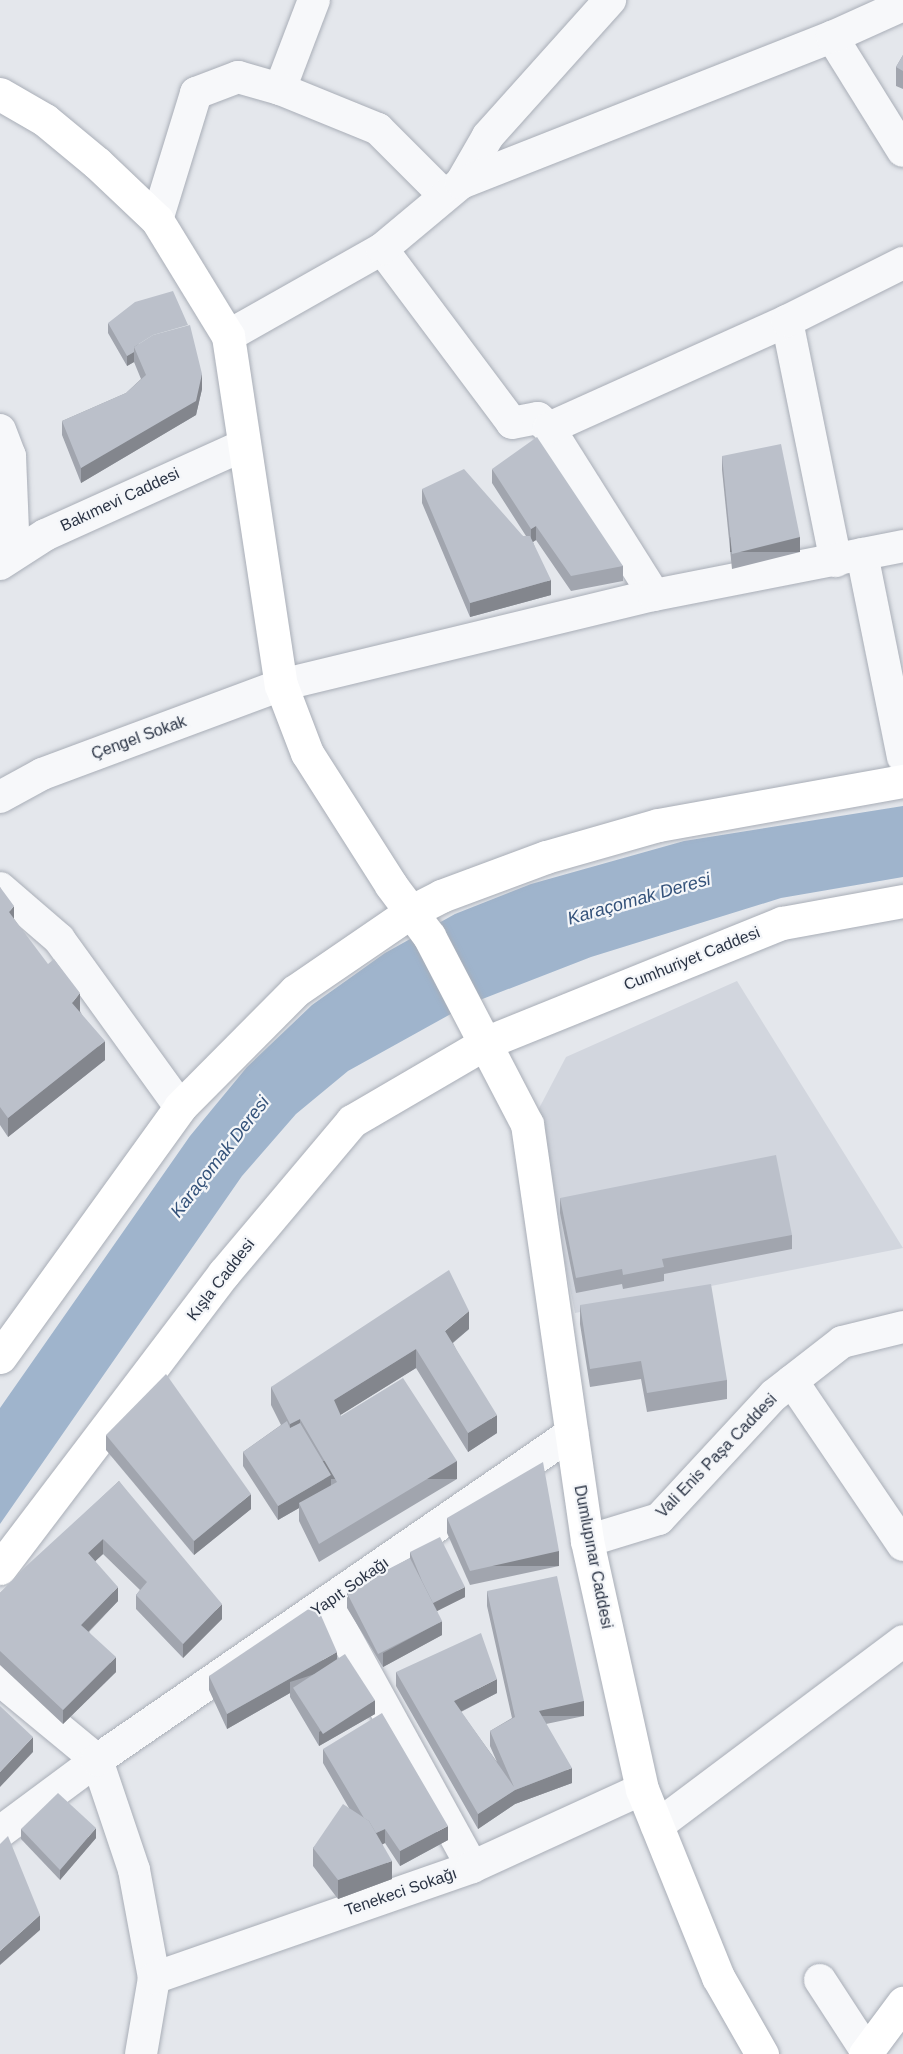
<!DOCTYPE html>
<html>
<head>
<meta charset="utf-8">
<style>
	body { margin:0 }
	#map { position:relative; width:903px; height:2054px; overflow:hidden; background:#e4e7ec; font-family:Helvetica,sans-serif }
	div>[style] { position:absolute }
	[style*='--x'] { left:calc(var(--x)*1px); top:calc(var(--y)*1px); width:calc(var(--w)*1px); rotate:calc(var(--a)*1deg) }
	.built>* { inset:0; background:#d2d6de }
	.water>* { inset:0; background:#9fb4cc }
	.roads { filter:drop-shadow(0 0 2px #a9aeb7) drop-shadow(0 0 2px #a9aeb7) }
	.minor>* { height:32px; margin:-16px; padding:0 16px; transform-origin:16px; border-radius:16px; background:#f7f8fa }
	.secondary>* { height:33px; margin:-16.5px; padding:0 16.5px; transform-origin:16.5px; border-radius:16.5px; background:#fff }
	.primary>* { height:33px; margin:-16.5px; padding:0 16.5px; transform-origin:16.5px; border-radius:16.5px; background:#fff }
	.wall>* { inset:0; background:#a1a5ae }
	.shaded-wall>* { inset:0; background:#83868d; transform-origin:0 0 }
	.building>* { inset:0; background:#bbc0ca; transform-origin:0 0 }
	span { translate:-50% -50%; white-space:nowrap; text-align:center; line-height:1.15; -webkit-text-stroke:4.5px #f4f6f9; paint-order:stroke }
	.street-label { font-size:16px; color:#2b3445 }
	.water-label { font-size:18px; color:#34527a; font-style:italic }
</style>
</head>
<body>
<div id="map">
	<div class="built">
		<i style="clip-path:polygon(737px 981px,903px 1248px,575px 1313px,535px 1116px,566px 1057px)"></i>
	</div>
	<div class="water">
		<i style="clip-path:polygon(903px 806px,903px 877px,781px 898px,591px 957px,467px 1005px,348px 1071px,296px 1114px,242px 1176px,0 1524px,0 1408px,190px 1136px,247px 1067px,312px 1005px,385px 953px,455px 914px,531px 884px,684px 841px)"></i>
	</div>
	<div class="roads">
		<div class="minor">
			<i style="--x:832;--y:37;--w:134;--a:58.1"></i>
			<i style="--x:280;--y:89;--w:95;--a:-69.1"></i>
			<i style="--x:461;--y:183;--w:54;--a:-60.1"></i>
			<i style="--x:488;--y:136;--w:183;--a:-48.1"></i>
			<i style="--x:157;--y:220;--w:133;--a:-72.9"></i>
			<i style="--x:196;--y:93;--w:45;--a:-20.9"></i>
			<i style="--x:238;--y:77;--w:44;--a:15.9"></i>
			<i style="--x:280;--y:89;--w:106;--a:22.2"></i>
			<i style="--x:378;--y:129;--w:93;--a:45"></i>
			<i style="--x:382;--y:249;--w:217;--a:53.2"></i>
			<i style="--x:512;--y:423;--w:26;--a:-11"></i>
			<i style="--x:538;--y:418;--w:15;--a:42"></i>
			<i style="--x:549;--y:428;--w:197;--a:57.8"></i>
			<i style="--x:787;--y:321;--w:245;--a:78.5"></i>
			<i style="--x:228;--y:336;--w:177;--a:-29.5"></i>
			<i style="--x:382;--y:249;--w:103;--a:-39.9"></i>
			<i style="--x:461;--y:183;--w:399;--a:-21.5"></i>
			<i style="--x:832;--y:37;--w:78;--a:-24.3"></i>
			<i style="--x:549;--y:428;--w:261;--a:-24.2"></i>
			<i style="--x:787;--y:321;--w:130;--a:-26.6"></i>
			<i style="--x:0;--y:430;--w:28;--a:69"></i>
			<i style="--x:10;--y:456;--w:98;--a:87.7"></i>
			<i style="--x:862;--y:554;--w:207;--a:78.6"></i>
			<i style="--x:0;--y:564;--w:54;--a:-32.8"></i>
			<i style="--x:45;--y:535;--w:218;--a:-24.3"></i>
			<i style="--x:0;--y:797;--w:48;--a:-28.7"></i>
			<i style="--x:42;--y:774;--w:255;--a:-20.4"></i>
			<i style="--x:281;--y:685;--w:384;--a:-13.6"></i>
			<i style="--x:654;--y:595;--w:254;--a:-11.1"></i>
			<i style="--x:0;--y:888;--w:78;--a:40.8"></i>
			<i style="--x:59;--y:939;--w:207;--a:54.2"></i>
			<i style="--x:792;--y:1381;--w:198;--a:55.9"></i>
			<i style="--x:587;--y:1541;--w:75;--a:-17"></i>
			<i style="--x:659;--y:1519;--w:169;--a:-47.2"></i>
			<i style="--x:774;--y:1395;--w:86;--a:-37.9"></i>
			<i style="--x:842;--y:1342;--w:63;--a:-13.8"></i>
			<i style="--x:327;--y:1603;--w:301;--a:61.2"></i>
			<i style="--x:0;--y:1680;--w:126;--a:39.5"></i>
			<i style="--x:97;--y:1760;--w:116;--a:71.4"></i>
			<i style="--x:134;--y:1870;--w:110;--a:79.5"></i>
			<i style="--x:154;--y:1978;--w:77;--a:99.7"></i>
			<i style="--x:657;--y:1826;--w:308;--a:-36.9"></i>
			<i style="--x:0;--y:1832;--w:121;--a:-36.6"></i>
			<i style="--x:97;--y:1760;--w:577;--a:-34.54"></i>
			<i style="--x:154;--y:1978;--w:337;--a:-19.2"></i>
			<i style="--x:472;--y:1867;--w:187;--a:-24.6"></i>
			<i style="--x:820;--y:1980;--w:86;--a:56.9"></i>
		</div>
		<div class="secondary">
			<i style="--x:0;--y:94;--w:52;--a:30"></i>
			<i style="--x:45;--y:120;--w:67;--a:39.6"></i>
			<i style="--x:97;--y:163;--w:83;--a:43.5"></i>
			<i style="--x:157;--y:220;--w:136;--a:58.5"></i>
			<i style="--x:228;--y:336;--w:353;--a:81.4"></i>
			<i style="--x:281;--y:685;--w:73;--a:69.1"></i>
			<i style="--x:307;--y:753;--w:156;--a:57.5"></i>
			<i style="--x:391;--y:885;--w:64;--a:53.3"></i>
			<i style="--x:429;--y:936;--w:212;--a:62.5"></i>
			<i style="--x:527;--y:1124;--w:421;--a:81.8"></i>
			<i style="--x:587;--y:1541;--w:254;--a:77.5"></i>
			<i style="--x:642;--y:1789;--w:203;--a:68"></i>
			<i style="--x:718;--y:1977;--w:89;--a:60.3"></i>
			<i style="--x:865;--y:2054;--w:64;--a:-53.3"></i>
		</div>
		<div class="primary">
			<i style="--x:0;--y:1357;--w:308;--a:-54.2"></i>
			<i style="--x:180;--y:1107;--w:163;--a:-45.2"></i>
			<i style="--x:295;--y:991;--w:142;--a:-34.4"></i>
			<i style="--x:412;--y:911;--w:33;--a:-27"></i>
			<i style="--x:441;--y:896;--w:112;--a:-20.4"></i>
			<i style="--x:546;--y:857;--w:116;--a:-15.9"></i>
			<i style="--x:658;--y:825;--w:249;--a:-10.2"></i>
			<i style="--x:0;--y:1568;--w:370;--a:-52.8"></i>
			<i style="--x:224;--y:1273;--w:199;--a:-49.9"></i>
			<i style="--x:352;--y:1121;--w:156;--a:-30.3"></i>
			<i style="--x:487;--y:1042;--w:318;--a:-22"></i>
			<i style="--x:782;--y:923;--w:123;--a:-10.3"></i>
		</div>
	</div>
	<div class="wall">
		<i style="clip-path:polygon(903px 55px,903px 89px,896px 86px,896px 67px)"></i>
		<i style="clip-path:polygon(108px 323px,202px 389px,196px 415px,81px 483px,62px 435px,62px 421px,126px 393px,141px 379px,134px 362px,127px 366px,108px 333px)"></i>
		<i style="clip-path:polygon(722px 456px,800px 552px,732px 569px,722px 470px)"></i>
		<i style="clip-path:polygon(492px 469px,623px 566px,623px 581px,571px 591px,536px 540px,533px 542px,551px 595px,470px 617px,422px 503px,422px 489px,523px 536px,526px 536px,492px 483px)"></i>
		<i style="clip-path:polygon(0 887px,14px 919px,80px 1011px,105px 1060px,8px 1137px,0 1125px)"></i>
		<i style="clip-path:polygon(560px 1198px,792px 1235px,792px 1249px,664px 1274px,664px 1281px,623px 1289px,622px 1284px,576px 1293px,560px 1213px)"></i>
		<i style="clip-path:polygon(580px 1305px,727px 1380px,727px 1399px,647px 1412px,641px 1379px,590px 1387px,580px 1324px)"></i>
		<i style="clip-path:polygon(469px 1329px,453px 1343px,497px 1433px,468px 1452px,416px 1368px,340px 1415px,341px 1416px,457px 1479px,319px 1562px,299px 1521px,299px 1508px,278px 1520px,243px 1466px,243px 1452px,281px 1425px,271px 1405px,271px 1387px)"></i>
		<i style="clip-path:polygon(106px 1435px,251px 1509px,194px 1555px,106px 1450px)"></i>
		<i style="clip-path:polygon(119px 1481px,222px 1619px,183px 1658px,136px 1609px,136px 1595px,140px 1590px,103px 1554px,95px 1561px,118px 1601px,89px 1632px,116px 1672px,63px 1724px,0 1665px,0 1593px)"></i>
		<i style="clip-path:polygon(447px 1518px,559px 1566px,470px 1585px,447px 1533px)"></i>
		<i style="clip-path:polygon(410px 1552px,465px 1597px,437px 1611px,442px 1635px,383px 1667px,347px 1608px,347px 1593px,410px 1558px)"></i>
		<i style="clip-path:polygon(487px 1591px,584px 1716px,546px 1724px,572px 1783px,515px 1804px,478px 1829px,396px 1686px,396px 1672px,497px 1693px,461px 1712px,497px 1762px,490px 1746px,490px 1731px,512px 1718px,487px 1606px)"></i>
		<i style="clip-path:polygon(337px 1658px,375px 1714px,319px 1746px,290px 1697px,290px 1693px,227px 1729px,209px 1690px,209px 1676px)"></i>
		<i style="clip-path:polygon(323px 1749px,448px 1840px,400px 1866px,385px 1843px,382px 1844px,392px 1879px,338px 1899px,313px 1866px,313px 1848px,349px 1808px,323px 1763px)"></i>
		<i style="clip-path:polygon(21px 1829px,96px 1838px,60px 1880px,21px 1839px)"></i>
	</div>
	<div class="shaded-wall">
		<i style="clip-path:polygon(134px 352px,134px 362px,127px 366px,127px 356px)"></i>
		<i style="clip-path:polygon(202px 374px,202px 389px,196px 415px,81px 483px,81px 468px)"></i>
		<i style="clip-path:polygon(536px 526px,536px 540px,531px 543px,531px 529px)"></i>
		<i style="left:800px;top:537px;width:15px;height:70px;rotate:90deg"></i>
		<i style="clip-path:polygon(551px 580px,551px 595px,470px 617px,470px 603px)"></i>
		<i style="clip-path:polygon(14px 906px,14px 925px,9px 912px)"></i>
		<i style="clip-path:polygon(80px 993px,80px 1011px,72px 1021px,72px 1003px)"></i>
		<i style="clip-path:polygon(105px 1041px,105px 1060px,8px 1137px,8px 1118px)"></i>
		<i style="clip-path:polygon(469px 1311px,469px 1329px,445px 1349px,445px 1331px)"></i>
		<i style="clip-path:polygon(416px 1349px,416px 1368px,334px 1419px,334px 1400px)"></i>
		<i style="clip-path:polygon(497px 1415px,497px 1433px,468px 1452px,468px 1433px)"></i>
		<i style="clip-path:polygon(300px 1419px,300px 1437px,290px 1442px,290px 1424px)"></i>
		<i style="left:457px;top:1461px;width:18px;height:161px;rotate:90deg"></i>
		<i style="clip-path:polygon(331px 1475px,331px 1490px,299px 1503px,299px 1508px,278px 1520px,278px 1506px)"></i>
		<i style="clip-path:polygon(251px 1494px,251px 1509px,194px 1555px,194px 1541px)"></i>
		<i style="clip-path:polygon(103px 1539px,103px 1554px,88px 1568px,88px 1553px)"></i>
		<i style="left:559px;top:1551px;width:15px;height:91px;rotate:90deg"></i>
		<i style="clip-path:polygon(118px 1587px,118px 1601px,81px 1639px,81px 1625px)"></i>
		<i style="clip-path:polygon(465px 1587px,465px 1597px,431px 1614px,431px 1604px)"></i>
		<i style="clip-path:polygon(222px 1604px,222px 1619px,183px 1658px,183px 1644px)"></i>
		<i style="clip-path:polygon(442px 1621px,442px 1635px,383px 1667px,383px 1653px)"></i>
		<i style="clip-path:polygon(337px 1652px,337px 1667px,290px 1682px,290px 1693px,227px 1729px,227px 1714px)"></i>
		<i style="clip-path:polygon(116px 1657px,116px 1672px,63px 1724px,63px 1710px)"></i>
		<i style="clip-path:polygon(497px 1679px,497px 1693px,454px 1715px,454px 1701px)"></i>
		<i style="clip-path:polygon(375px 1700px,375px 1714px,319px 1746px,319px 1732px)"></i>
		<i style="left:584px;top:1701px;width:15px;height:46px;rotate:90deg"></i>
		<i style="clip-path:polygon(33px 1737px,33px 1752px,0 1787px,0 1772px)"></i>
		<i style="clip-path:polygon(572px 1768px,572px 1783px,515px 1804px,478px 1829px,478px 1814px,515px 1790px)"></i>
		<i style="clip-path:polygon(448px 1826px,448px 1840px,400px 1866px,400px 1851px)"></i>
		<i style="clip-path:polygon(96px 1828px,96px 1838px,60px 1880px,60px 1870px)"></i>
		<i style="clip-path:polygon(385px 1829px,385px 1843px,374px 1849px,374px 1834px)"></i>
		<i style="clip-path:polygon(392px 1861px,392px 1879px,338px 1899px,338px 1880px)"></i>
		<i style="clip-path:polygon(40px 1915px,40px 1930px,0 1965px,0 1951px)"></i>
	</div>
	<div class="building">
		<i style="clip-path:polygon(903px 55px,903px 71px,896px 67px)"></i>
		<i style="clip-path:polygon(173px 291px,188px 325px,153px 335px,134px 347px,134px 352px,127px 356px,108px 323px,135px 302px)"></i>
		<i style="clip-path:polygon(190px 325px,202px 374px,196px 401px,81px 468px,62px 421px,126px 393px,146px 375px,134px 347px,153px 335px)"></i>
		<i style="clip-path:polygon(537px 437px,623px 566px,571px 576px,536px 526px,531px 529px,492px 469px)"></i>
		<i style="clip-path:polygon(781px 444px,800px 537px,732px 554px,722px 456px)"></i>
		<i style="clip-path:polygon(464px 469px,523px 536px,530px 536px,551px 580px,470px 603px,422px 489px)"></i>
		<i style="clip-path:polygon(0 887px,14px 906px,9px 912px,48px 964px,54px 959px,80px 993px,72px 1003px,105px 1041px,8px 1118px,0 1107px)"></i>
		<i style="clip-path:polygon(776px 1155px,792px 1235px,662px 1259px,664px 1267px,623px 1275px,622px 1269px,576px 1278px,560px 1198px)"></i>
		<i style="clip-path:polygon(449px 1270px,469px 1311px,445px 1331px,497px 1415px,468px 1433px,416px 1349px,334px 1400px,341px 1416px,403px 1378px,457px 1461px,319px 1544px,299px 1503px,337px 1482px,300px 1419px,290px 1424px,271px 1387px)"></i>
		<i style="clip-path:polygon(711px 1284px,727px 1380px,647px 1393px,641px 1361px,590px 1369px,580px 1305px)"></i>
		<i style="clip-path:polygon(166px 1374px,251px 1494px,194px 1541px,106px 1435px)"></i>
		<i style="clip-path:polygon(287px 1421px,290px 1428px,300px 1423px,331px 1475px,278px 1506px,243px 1452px)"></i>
		<i style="clip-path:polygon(543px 1462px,559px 1551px,470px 1571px,447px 1518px)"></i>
		<i style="clip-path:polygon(119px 1481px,222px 1604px,183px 1644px,136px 1595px,147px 1582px,103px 1539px,88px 1553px,118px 1587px,81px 1625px,116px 1657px,63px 1710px,0 1651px,0 1593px,23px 1569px)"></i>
		<i style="clip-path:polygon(440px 1537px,465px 1587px,433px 1603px,422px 1581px,410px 1552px)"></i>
		<i style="left:410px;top:1558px;width:71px;height:72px;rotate:63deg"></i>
		<i style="clip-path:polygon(557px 1576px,584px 1701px,539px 1711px,572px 1768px,515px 1790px,478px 1814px,396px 1672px,481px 1633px,497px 1679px,454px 1701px,514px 1787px,490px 1731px,515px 1717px,487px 1591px)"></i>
		<i style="clip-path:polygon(316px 1604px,337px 1652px,227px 1714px,209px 1676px)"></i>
		<i style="left:345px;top:1654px;width:55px;height:62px;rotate:57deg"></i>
		<i style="clip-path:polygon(0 1706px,33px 1737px,0 1772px)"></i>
		<i style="clip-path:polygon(382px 1713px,448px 1826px,400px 1851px,385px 1829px,376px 1833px,369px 1821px,364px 1818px,323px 1749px)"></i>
		<i style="clip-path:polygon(58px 1793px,96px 1828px,60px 1870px,21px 1829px)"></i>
		<i style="clip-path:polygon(343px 1804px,369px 1821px,392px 1861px,338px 1880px,313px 1848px)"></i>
		<i style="clip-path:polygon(8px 1836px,40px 1915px,0 1951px,0 1844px)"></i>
	</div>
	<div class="street-label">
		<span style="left:120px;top:500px;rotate:-25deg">Bakımevi Caddesi</span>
		<span style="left:139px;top:738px;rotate:-20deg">Çengel Sokak</span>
		<span style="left:692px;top:959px;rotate:-22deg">Cumhuriyet Caddesi</span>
		<span style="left:221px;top:1280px;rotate:-52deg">Kışla Caddesi</span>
		<span style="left:717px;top:1456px;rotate:-46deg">Vali Enis Paşa Caddesi</span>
		<span style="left:593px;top:1557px;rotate:79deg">Dumlupınar Caddesi</span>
		<span style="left:350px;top:1587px;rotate:-35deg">Yapıt Sokağı</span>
		<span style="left:401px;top:1892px;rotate:-19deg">Tenekeci Sokağı</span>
	</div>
	<div class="water-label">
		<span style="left:639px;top:899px;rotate:-16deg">Karaçomak Deresi</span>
		<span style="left:220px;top:1157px;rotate:-52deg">Karaçomak Deresi</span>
	</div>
</div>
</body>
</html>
